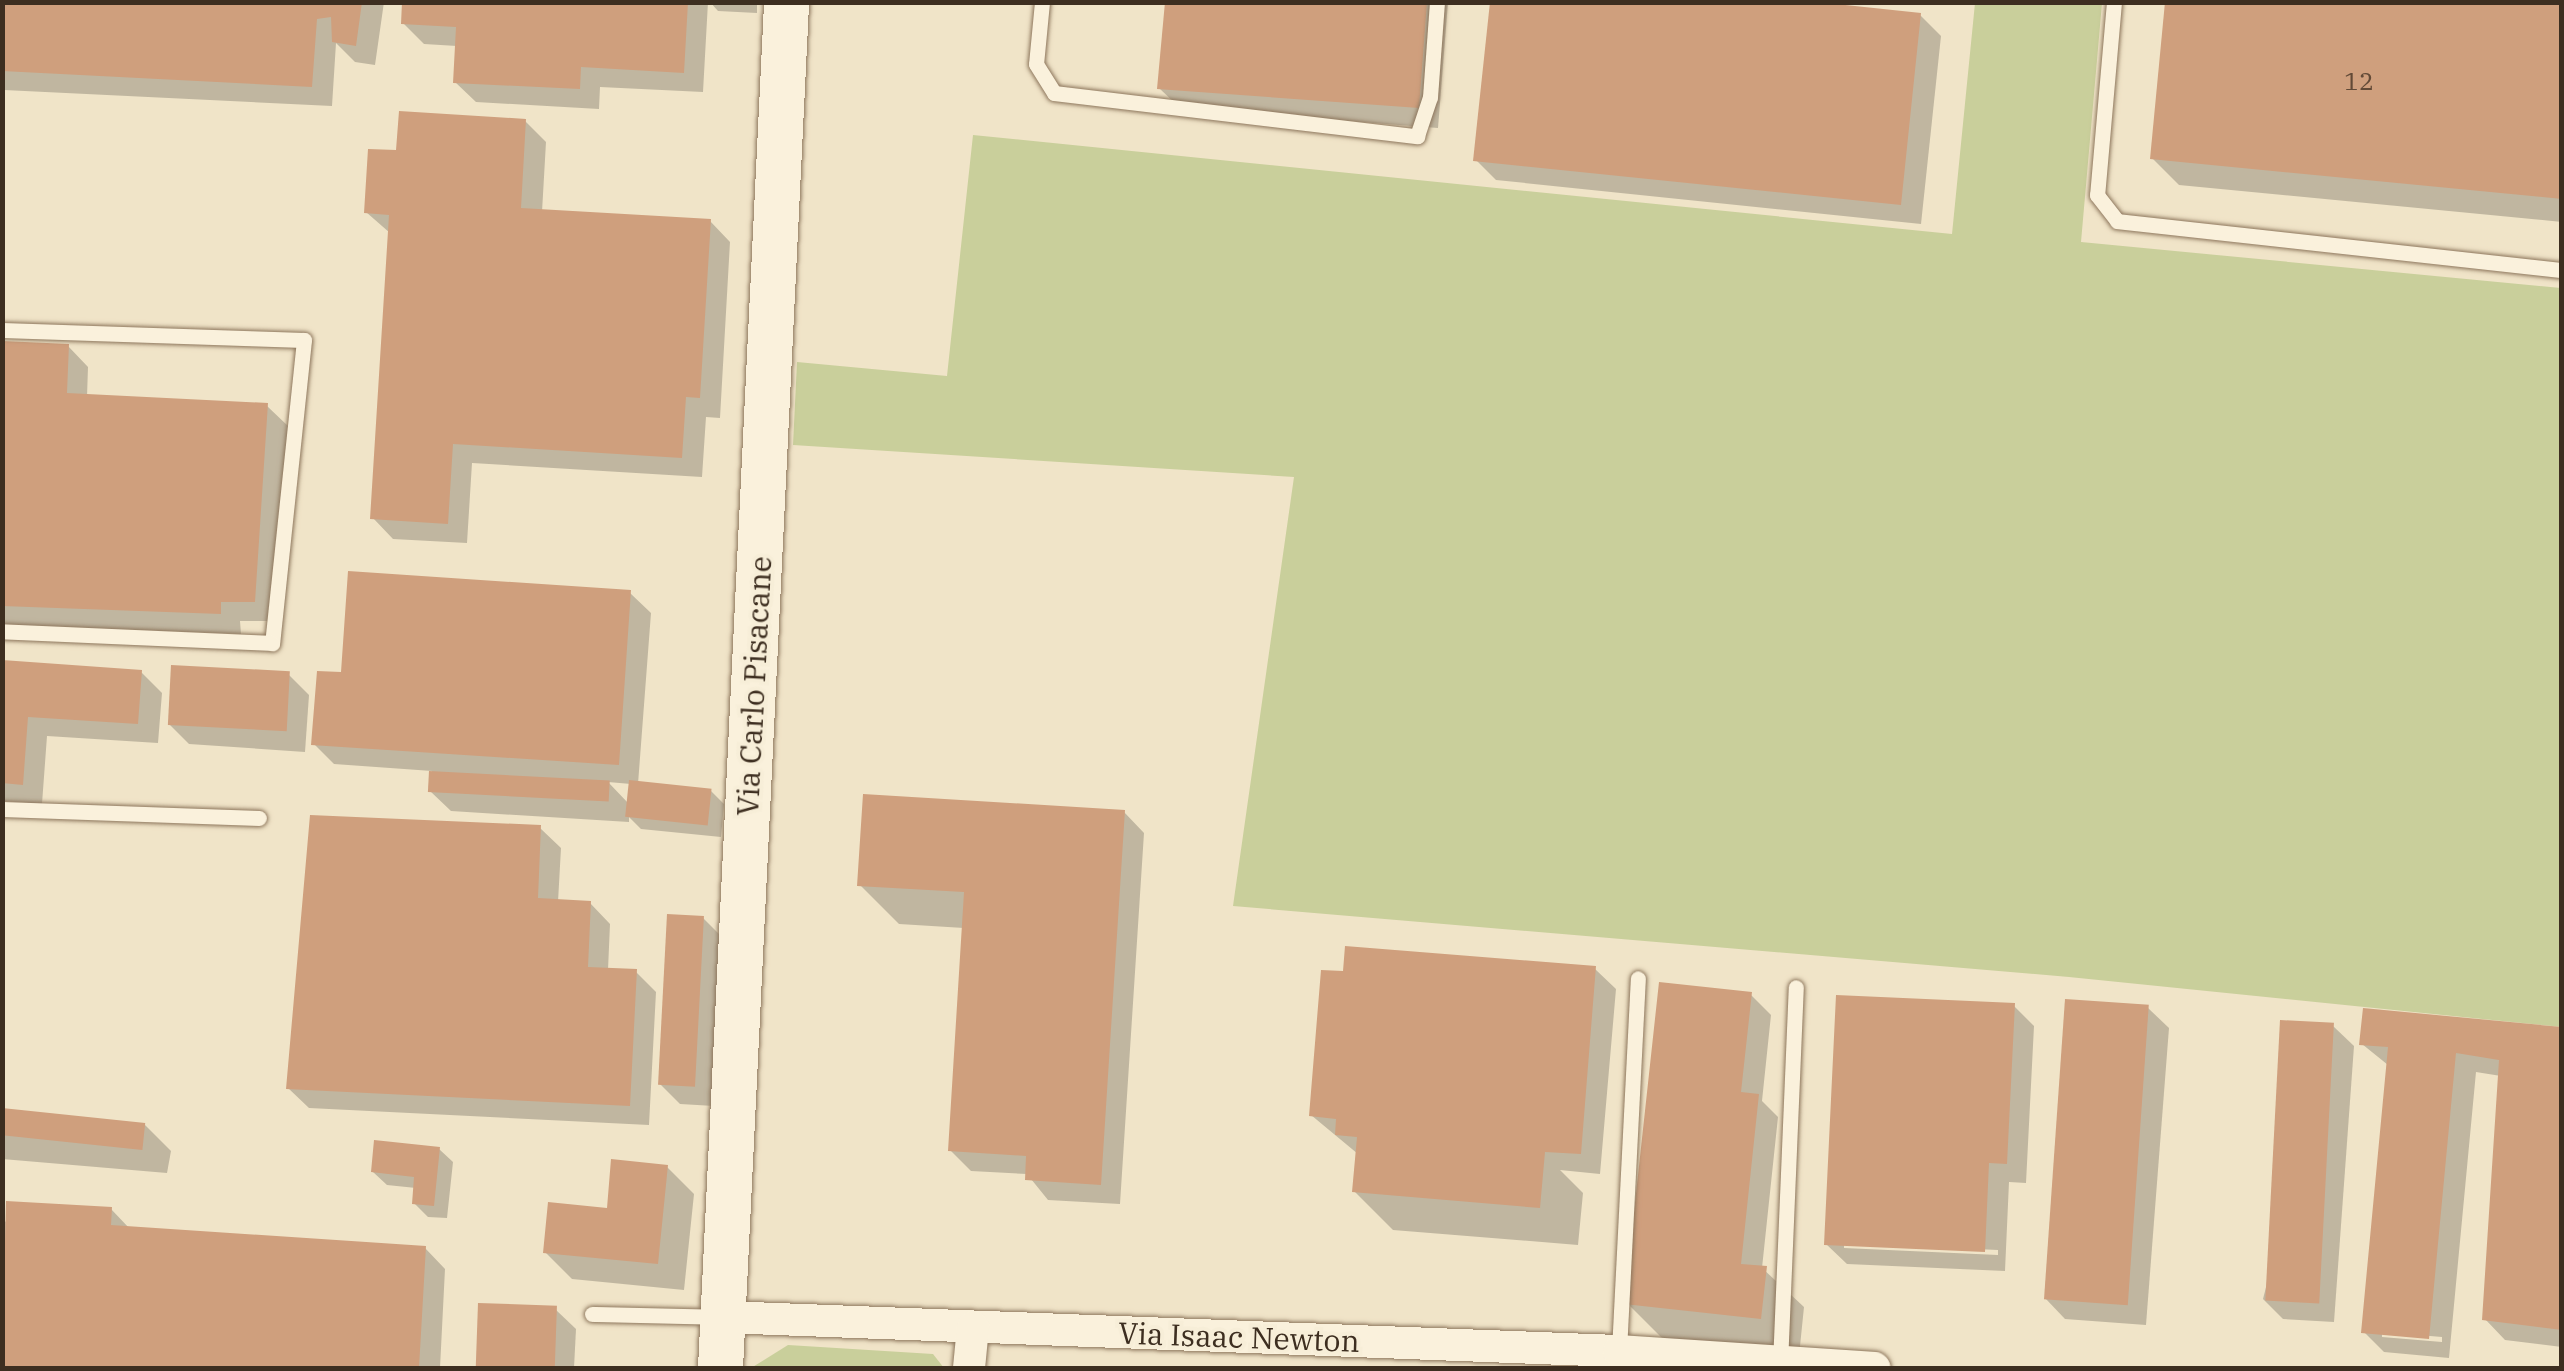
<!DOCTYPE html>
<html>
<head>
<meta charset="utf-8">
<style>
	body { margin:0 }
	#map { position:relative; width:2564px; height:1371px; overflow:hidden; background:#f0e4c8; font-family:"IBM Plex Serif",serif }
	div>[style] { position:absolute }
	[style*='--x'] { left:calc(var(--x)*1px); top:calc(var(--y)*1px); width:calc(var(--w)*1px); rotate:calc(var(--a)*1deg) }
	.green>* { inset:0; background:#c9cf9b }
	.shadow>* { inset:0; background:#0003 }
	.building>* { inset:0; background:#cf9f7d; transform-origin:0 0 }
	.roads { filter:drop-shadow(0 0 2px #8d765c) drop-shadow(0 0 2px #8d765c) }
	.lane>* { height:15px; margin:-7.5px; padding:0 7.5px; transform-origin:7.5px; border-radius:7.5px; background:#faf1dc }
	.street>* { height:32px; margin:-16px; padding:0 16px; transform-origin:16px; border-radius:16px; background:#faf1dc }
	.secondary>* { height:45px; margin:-22.5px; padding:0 22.5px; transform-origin:22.5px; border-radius:22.5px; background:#faf1dc }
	span { translate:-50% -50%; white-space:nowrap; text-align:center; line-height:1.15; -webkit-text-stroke:8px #f7eed8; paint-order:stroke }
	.number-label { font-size:25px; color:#624a37 }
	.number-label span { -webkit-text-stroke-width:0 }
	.street-label { font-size:30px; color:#3d2e20 }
	.frame { position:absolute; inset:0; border:5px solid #3d2e20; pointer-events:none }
</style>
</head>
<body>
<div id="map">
	<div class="green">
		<i style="clip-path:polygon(1975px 3px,2102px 3px,2081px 242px,2561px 288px,2561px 1027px,2069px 977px,1233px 906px,1294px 477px,793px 445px,797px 362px,947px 376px,973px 135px,1952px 234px)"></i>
		<i style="clip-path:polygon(788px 1345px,933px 1354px,944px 1368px,751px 1368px)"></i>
	</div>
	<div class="shadow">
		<i style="clip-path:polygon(2px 2px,384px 2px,375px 65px,355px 62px,336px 43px,332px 106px,4px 90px)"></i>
		<i style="clip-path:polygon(502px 2px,708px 2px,703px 92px,600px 87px,599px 109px,476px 102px,455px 82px,457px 46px,424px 44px,403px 23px)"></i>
		<i style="clip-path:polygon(710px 2px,757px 2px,757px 13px,718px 11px)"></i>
		<i style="clip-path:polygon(1167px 2px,1448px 2px,1438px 128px,1180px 108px,1159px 88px)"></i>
		<i style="clip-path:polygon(2562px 2px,2562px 222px,2179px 185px,2152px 158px)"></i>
		<i style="clip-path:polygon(1920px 15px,1941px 36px,1921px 224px,1496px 180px,1476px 160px)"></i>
		<i style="clip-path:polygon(525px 121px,546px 142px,542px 212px,710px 221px,730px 242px,720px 418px,706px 417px,702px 477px,472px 463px,467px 543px,393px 539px,373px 518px,390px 233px,366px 212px,398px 153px)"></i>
		<i style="clip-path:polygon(2px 344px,68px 346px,88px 367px,87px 397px,267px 406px,288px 426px,275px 621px,240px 621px,241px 634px,2px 625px)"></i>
		<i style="clip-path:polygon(evenodd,630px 593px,651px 613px,638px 784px,711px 791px,724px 804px,721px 837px,641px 829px,629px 817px,629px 822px,451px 811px,430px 791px,432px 771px,334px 764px,314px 744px,344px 675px,630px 593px,608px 782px,631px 784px,629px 804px,608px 782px)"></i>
		<i style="clip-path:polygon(2px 663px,141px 672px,162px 693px,158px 743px,47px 736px,42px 804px,2px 801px)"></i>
		<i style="clip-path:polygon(289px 675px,309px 695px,305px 752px,189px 744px,169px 724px)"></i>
		<i style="clip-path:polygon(1124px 812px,1144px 833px,1120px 1204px,1048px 1200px,1027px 1174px,971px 1171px,950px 1150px,964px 928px,899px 924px,860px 885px)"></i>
		<i style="clip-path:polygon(540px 828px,561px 848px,558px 902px,590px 903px,610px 924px,608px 970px,636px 972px,656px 992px,649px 1125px,309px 1108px,288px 1088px)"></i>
		<i style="clip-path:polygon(703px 918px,724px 939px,714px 1106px,680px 1104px,660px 1084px)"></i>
		<i style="clip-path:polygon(1595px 969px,1616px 989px,1600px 1174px,1560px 1170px,1583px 1193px,1578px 1245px,1393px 1230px,1354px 1191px,1358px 1154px,1311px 1115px)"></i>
		<i style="clip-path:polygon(1751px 995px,1771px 1015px,1762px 1101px,1778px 1117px,1762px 1268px,1804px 1307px,1799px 1356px,1666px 1342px,1627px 1303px)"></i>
		<i style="clip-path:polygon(evenodd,2014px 1006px,2034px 1026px,2026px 1183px,2009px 1182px,2005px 1271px,1847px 1264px,1826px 1244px,2014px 1006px,1844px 1243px,1998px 1250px,1998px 1255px,1844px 1248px,1844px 1243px)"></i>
		<i style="clip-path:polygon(2148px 1008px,2169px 1028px,2146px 1325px,2065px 1319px,2045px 1298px)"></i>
		<i style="clip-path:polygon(2333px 1026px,2354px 1046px,2334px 1322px,2283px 1319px,2263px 1299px)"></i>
		<i style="clip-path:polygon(evenodd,2562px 1030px,2562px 1347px,2505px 1340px,2485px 1319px,2501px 1076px,2476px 1072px,2449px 1358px,2384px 1352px,2364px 1332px,2388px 1065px,2362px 1044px,2562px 1030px,2382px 1332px,2442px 1337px,2442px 1342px,2382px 1337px,2382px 1332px)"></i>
		<i style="clip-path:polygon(2px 1110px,144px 1124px,171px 1151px,167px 1173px,2px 1159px)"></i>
		<i style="clip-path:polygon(439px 1149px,453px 1162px,447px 1218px,428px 1217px,414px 1203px,416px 1188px,387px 1185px,373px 1172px)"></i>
		<i style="clip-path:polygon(667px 1167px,694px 1194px,684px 1290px,572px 1279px,545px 1252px)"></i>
		<i style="clip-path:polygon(111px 1209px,130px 1229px,425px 1248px,445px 1269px,440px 1368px,2px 1368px,2px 1222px)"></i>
		<i style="clip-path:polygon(481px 1305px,555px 1309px,576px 1329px,574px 1368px,477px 1368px)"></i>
	</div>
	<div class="building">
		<i style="clip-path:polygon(2px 2px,362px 2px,356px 46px,332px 42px,331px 17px,317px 19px,312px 87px,2px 71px)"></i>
		<i style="clip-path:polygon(402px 2px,688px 2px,684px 73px,581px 67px,580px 89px,453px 83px,456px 27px,401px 24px)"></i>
		<i style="clip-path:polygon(1165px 2px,1427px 2px,1419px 108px,1157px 89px)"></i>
		<i style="clip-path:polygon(1490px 2px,1817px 2px,1921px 13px,1901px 205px,1473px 161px)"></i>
		<i style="clip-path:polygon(2165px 2px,2562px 2px,2562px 199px,2150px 159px)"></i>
		<i style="clip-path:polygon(399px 111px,526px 119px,521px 208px,711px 219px,700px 398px,686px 397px,682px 458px,453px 444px,448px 524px,370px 519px,389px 215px,364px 213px,368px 149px,396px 150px)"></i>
		<i style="clip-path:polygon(2px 341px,69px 344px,67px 393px,268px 403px,255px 602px,221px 602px,221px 614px,2px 606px)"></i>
		<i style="clip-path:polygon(348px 571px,631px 590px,619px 765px,311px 745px,317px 671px,341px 672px)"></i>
		<i style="clip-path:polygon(2px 660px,142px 670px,138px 724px,28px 717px,23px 785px,2px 783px)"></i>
		<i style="left:171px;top:665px;width:119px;height:60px;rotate:3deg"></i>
		<i style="left:429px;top:771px;width:181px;height:21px;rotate:3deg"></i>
		<i style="left:629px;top:780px;width:83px;height:37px;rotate:6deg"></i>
		<i style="clip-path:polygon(863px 794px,1125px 810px,1101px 1185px,1025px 1180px,1026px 1156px,948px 1151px,964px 892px,857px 886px)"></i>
		<i style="clip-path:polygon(310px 815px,541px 825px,538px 898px,591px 901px,588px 967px,637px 969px,630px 1106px,286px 1089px)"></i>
		<i style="left:667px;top:914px;width:37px;height:171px;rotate:3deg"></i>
		<i style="clip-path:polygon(1345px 946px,1596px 966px,1581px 1154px,1545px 1152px,1540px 1208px,1352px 1192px,1357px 1137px,1335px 1135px,1336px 1119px,1309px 1116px,1321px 970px,1343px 971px)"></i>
		<i style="clip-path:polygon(1659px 982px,1752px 992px,1741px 1092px,1759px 1094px,1741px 1264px,1767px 1266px,1761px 1319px,1624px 1304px)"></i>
		<i style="clip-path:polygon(1836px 995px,2015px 1003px,2007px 1164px,1989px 1163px,1985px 1252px,1824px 1245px)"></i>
		<i style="left:2065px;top:999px;width:84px;height:301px;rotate:4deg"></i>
		<i style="clip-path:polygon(2363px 1008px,2562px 1027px,2562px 1330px,2482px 1320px,2499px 1060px,2456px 1053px,2429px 1339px,2361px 1333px,2388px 1047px,2359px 1045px)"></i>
		<i style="left:2280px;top:1020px;width:54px;height:281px;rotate:3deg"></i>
		<i style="left:2px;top:1108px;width:144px;height:27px;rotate:6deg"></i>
		<i style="clip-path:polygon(374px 1140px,440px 1147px,434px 1206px,412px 1204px,414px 1177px,371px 1172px)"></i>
		<i style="clip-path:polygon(611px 1159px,668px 1165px,658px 1264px,543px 1253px,548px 1202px,607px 1208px)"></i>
		<i style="clip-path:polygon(6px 1201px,112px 1207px,111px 1225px,426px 1246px,419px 1368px,2px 1368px)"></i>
		<i style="left:478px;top:1303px;width:79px;height:65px;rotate:2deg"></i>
	</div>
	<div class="roads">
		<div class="lane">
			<i style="--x:1042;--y:2;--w:62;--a:95.5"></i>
			<i style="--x:1036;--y:64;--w:34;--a:58"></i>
			<i style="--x:1054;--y:93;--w:366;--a:6.8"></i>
			<i style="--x:1417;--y:136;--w:41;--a:-71.6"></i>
			<i style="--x:1430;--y:97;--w:95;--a:-85.8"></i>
			<i style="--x:2114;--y:2;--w:194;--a:95"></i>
			<i style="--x:2097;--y:195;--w:33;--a:52"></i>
			<i style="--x:2117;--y:221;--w:448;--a:6.3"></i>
			<i style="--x:2;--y:330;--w:302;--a:1.9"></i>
			<i style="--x:304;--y:340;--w:305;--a:96"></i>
			<i style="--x:272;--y:643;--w:270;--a:-177.5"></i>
			<i style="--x:2;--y:809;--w:257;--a:2"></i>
			<i style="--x:592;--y:1314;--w:128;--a:1.3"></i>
			<i style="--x:1619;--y:1351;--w:373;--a:-87.1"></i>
			<i style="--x:1780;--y:1364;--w:377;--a:-87.6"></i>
		</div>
		<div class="street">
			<i style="--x:724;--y:1317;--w:896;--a:2.18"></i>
			<i style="--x:1619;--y:1351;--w:256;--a:3.8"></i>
			<i style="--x:969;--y:1368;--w:41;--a:-84.4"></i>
		</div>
		<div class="secondary">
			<i style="--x:720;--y:1368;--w:1368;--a:-87.23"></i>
		</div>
	</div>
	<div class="number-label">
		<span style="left:2359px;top:81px">12</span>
	</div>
	<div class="street-label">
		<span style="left:754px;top:686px;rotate:-87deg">Via Carlo Pisacane</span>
		<span style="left:1239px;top:1337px;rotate:2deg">Via Isaac Newton</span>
	</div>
	<div class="frame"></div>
</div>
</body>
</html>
